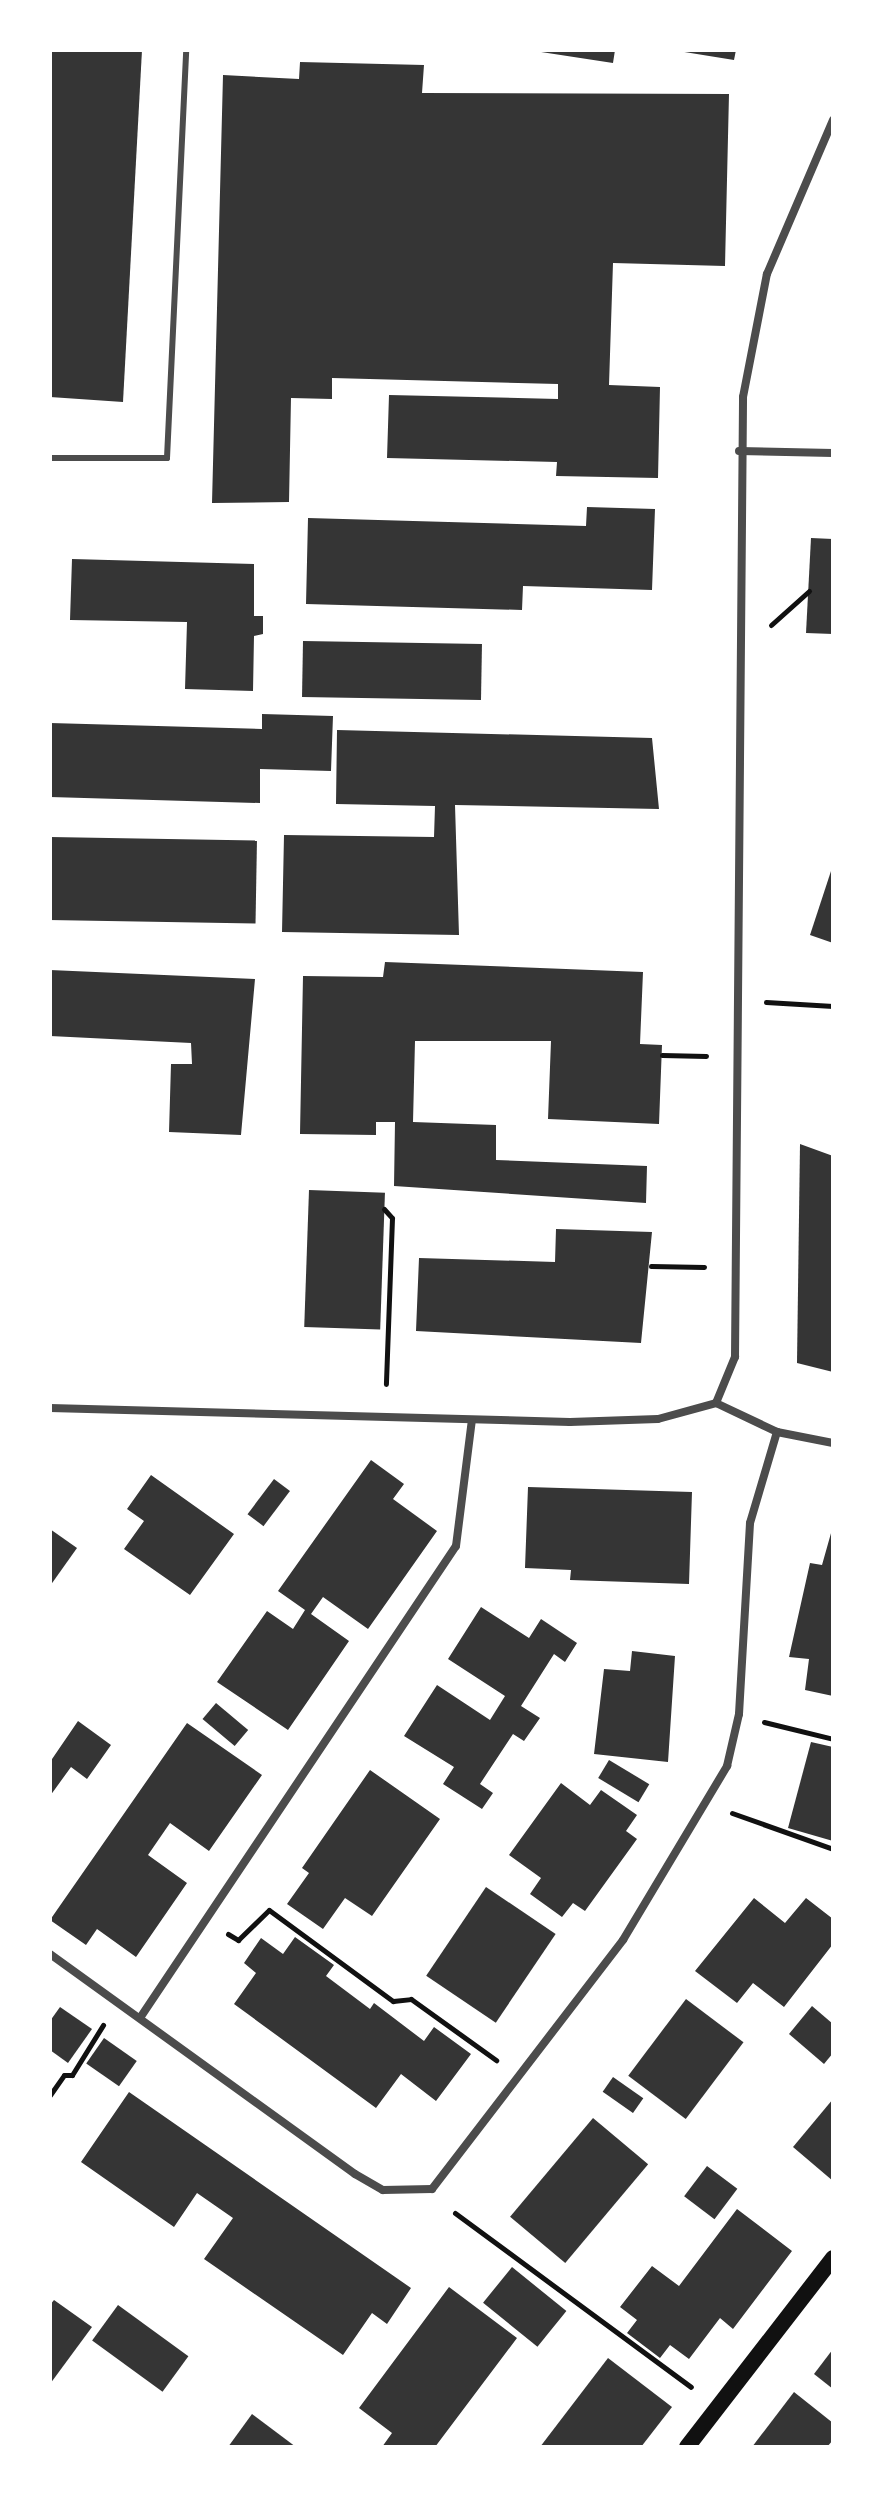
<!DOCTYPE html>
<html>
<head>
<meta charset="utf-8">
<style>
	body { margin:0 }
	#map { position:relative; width:883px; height:2497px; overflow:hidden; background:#fff; font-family:Mulish,sans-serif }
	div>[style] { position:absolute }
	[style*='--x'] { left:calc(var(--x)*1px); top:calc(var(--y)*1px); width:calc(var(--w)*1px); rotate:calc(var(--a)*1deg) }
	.building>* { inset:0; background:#353535; transform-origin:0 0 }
	.path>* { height:5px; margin:-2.5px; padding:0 2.5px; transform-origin:2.5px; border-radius:2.5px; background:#111 }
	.service>* { height:6px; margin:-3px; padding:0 3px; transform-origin:3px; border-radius:3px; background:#4c4c4c }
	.minor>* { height:8px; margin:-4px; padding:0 4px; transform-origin:4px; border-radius:4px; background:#4c4c4c }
	.secondary>* { height:16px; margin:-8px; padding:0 8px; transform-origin:8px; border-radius:8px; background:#111 }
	span { translate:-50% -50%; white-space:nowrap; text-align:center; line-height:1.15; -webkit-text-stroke:8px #fff; paint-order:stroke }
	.frame { position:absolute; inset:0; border:52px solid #fff; pointer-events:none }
</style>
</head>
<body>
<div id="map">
	<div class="building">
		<i style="clip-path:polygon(50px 50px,142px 50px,123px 402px,50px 397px)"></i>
		<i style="clip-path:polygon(528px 50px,615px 50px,613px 63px)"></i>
		<i style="clip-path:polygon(672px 50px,736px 50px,734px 60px)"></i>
		<i style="clip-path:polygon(300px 62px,424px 65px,422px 93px,729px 94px,725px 266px,613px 263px,609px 385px,660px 387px,658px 478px,556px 476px,557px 462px,387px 458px,389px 395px,558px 399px,558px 384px,332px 378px,332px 399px,291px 398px,289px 502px,212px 503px,223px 75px,299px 79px)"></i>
		<i style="clip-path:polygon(587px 507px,655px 509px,652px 590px,523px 586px,522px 610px,306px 604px,308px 518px,586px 526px)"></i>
		<i style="clip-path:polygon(811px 538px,833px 539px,833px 634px,806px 633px)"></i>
		<i style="clip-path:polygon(72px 559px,254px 564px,254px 616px,263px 616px,263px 634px,254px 636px,253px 691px,185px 689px,187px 622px,70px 620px)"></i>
		<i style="left:303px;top:641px;width:179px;height:56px;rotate:1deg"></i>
		<i style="clip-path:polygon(262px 714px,333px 716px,331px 771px,260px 769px,260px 803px,50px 797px,50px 723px,262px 729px)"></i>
		<i style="clip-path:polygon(337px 730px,652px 738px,659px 809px,455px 805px,459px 935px,282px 932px,284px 835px,434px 837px,435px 806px,336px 804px)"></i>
		<i style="left:50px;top:837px;width:207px;height:83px;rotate:1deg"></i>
		<i style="clip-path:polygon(832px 868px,833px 868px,833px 943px,810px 935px)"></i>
		<i style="clip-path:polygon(385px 962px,643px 972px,640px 1044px,662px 1045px,659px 1124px,548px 1119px,551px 1041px,415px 1041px,413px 1122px,496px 1125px,496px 1160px,647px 1166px,646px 1203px,394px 1186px,395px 1122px,376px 1122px,376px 1135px,300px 1134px,303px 976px,383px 977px)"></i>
		<i style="clip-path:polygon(50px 970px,255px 979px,241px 1135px,169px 1132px,171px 1064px,192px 1064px,191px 1043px,50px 1036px)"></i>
		<i style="clip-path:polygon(800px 1144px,833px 1156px,833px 1372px,797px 1363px)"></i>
		<i style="left:309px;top:1190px;width:76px;height:137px;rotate:2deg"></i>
		<i style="clip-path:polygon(556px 1229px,652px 1232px,641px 1343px,416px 1331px,419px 1258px,555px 1262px)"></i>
		<i style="clip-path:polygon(371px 1460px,404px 1484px,393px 1499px,437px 1531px,368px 1629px,323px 1597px,311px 1614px,349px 1641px,288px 1730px,217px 1682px,267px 1611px,293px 1629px,305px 1610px,278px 1591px)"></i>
		<i style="clip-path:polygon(151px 1475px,234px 1534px,190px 1595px,124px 1549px,144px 1521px,127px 1509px)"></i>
		<i style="left:274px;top:1479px;width:20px;height:44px;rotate:37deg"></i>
		<i style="clip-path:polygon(528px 1487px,692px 1492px,689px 1584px,570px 1580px,571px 1570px,525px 1568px)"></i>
		<i style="clip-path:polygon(833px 1526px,833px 1696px,805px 1690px,809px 1659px,789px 1657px,810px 1563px,822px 1565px)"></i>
		<i style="clip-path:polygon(50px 1529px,77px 1548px,50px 1586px)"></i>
		<i style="clip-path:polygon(481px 1607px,529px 1638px,541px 1619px,577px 1643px,565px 1662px,554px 1654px,521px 1706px,540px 1718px,524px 1741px,513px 1734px,480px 1784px,493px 1793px,482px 1809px,443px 1784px,454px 1767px,404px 1736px,437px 1685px,490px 1720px,505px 1696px,448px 1659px)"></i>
		<i style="clip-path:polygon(632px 1651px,675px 1656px,668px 1762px,594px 1754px,604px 1669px,630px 1671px)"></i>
		<i style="left:216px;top:1703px;width:42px;height:21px;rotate:40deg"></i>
		<i style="clip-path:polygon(78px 1721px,111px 1745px,87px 1779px,71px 1767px,50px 1796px,50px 1762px)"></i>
		<i style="clip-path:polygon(187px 1723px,262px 1775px,209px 1851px,170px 1823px,148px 1855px,187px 1883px,136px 1957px,97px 1929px,86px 1945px,50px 1920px)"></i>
		<i style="clip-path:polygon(811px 1742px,833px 1747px,833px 1841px,788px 1828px)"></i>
		<i style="left:609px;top:1760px;width:47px;height:21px;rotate:31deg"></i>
		<i style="clip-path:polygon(370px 1770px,440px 1819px,372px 1916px,345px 1898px,323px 1929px,287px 1904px,309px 1873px,302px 1868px)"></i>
		<i style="clip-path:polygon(561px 1783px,590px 1805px,601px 1790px,637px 1815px,626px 1831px,637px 1839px,585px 1911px,573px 1903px,562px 1917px,530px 1894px,541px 1878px,509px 1855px)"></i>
		<i style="left:486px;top:1887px;width:84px;height:107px;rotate:34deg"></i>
		<i style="clip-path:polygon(754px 1898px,785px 1923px,806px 1898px,833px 1919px,833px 1944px,784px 2007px,753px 1983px,737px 2003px,695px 1971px)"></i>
		<i style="clip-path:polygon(295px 1937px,334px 1965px,326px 1976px,370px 2009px,374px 2003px,424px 2041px,434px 2027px,471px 2054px,436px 2101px,401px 2074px,376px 2108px,234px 2004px,256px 1973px,244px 1963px,261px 1938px,283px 1954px)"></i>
		<i style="left:686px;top:1999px;width:72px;height:96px;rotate:37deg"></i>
		<i style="clip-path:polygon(812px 2006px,833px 2024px,833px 2053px,824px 2064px,789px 2034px)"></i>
		<i style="clip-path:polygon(60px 2007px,92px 2029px,68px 2063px,50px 2050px,50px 2021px)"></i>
		<i style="left:104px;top:2038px;width:40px;height:31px;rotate:35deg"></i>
		<i style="left:613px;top:2077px;width:37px;height:18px;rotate:35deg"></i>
		<i style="clip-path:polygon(129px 2092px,411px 2288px,387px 2324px,372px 2313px,343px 2355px,204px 2259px,233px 2218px,197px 2193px,174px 2227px,81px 2162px)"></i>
		<i style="clip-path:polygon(833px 2099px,833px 2181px,793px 2147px)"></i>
		<i style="left:593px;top:2118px;width:72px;height:129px;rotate:40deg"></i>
		<i style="left:707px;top:2166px;width:38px;height:38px;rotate:37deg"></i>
		<i style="clip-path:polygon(737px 2209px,792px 2251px,733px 2329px,720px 2318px,689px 2359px,670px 2345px,660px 2358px,627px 2333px,637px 2320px,620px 2307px,652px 2266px,679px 2286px)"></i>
		<i style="left:512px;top:2267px;width:70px;height:46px;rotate:39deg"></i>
		<i style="clip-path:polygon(449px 2287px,517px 2338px,435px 2447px,382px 2447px,392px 2433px,359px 2408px)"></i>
		<i style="clip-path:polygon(54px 2300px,92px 2327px,50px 2384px,50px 2305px)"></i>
		<i style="left:118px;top:2305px;width:87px;height:44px;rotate:36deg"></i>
		<i style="clip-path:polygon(833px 2349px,833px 2389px,814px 2374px)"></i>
		<i style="clip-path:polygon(608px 2358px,672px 2407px,641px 2447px,540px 2447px)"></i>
		<i style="clip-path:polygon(794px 2392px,833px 2423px,833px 2440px,827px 2447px,752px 2447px)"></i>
		<i style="clip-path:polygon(252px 2414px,296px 2447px,228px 2447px)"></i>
	</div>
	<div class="path">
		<i style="--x:771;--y:625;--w:51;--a:-41.8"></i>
		<i style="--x:766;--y:1002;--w:67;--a:3.4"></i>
		<i style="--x:662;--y:1055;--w:44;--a:1.3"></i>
		<i style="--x:384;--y:1209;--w:12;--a:48"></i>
		<i style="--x:392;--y:1218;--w:166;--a:92.1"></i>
		<i style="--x:651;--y:1266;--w:53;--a:1.1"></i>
		<i style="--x:764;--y:1722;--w:71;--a:13.8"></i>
		<i style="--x:732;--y:1813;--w:107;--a:19.6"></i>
		<i style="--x:228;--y:1934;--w:12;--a:31"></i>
		<i style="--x:238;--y:1940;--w:43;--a:-44.1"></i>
		<i style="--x:269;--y:1910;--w:154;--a:36.3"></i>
		<i style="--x:393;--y:2001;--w:18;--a:-6"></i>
		<i style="--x:411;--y:1999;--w:105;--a:35.7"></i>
		<i style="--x:50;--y:2095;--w:24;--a:-55"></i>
		<i style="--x:64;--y:2075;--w:8;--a:0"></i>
		<i style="--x:72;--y:2075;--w:59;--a:-58.2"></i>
		<i style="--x:455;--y:2213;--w:293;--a:36.4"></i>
	</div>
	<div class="service">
		<i style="--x:50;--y:458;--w:117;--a:0"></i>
		<i style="--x:167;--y:458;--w:408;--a:-87.3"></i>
	</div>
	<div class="minor">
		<i style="--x:739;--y:451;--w:94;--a:1.2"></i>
		<i style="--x:716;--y:1403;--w:50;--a:-67.6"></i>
		<i style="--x:735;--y:1357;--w:960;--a:-89.52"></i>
		<i style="--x:743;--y:397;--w:125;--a:-79"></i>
		<i style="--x:767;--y:274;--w:168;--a:-66.8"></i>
		<i style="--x:50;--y:1408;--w:520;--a:1.54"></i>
		<i style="--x:570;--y:1422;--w:88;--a:-2"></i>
		<i style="--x:658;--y:1419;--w:60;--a:-15.4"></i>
		<i style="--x:716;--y:1403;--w:68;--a:25.4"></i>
		<i style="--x:777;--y:1432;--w:57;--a:11.1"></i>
		<i style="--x:50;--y:1954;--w:376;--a:35.8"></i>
		<i style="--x:355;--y:2174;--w:32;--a:30"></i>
		<i style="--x:383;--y:2190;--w:49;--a:-1.2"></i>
		<i style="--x:432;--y:2189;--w:314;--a:-52.5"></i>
		<i style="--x:623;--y:1940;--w:203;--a:-59.1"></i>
		<i style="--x:727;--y:1766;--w:53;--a:-77"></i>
		<i style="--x:739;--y:1714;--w:191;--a:-86.7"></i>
		<i style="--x:750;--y:1523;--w:95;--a:-73.5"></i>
		<i style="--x:142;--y:2015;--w:564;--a:-56.2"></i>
		<i style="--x:456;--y:1546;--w:127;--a:-82.8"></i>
	</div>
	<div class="secondary">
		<i style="--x:687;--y:2447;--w:239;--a:-52.3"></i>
	</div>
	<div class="frame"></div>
</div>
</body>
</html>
